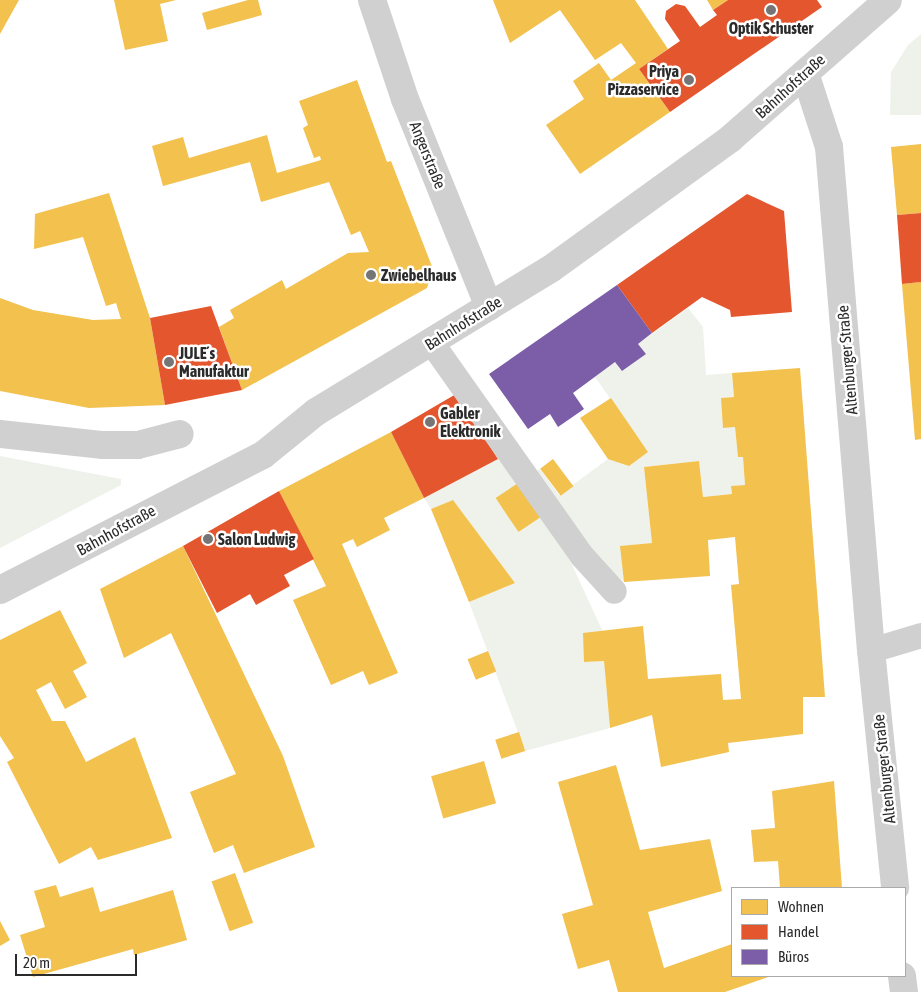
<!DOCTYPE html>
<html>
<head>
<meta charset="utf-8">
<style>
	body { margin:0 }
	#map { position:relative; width:921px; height:992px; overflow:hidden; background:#fff; font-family:"Asap Condensed",sans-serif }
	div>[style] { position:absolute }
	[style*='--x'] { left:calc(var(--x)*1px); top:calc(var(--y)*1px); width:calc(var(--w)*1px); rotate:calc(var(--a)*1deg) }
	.green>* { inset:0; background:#eef2eb }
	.homes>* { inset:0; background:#f2c14e; transform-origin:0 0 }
	.shops>* { inset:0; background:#e4572e }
	.offices>* { inset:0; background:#7b5ea7 }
	.lane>* { height:25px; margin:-12.5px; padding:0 12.5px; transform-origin:12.5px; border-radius:12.5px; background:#d0d0d0 }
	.street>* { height:28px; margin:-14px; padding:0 14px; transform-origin:14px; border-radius:14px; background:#d0d0d0 }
	.dots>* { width:14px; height:14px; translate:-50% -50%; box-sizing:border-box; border:2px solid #fff; border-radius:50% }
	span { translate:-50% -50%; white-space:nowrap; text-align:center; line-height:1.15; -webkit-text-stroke:5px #fff; paint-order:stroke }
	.poi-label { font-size:16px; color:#2b2b2b; font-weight:700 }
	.right { translate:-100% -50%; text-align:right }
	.left { translate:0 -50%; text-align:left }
	.street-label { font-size:16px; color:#2b2b2b }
	.legend { position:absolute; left:731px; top:887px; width:175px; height:90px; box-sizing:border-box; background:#fff; border:1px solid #aaa; margin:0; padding:6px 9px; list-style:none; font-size:15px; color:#2b2b2b }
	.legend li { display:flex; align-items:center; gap:10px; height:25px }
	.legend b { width:25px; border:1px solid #aaa }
	.scale { position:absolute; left:15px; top:954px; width:122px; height:22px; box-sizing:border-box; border:2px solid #2b2b2b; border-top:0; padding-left:6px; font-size:15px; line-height:18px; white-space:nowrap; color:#2b2b2b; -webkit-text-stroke:4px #fff; paint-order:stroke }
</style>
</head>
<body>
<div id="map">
	<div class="green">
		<i style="clip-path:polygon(921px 34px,921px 115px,890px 115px,891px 72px,908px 45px)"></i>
		<i style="clip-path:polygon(688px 308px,703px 327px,706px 375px,732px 373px,734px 397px,721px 398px,724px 428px,735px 427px,738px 457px,743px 457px,745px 485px,731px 486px,732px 494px,703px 497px,699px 461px,644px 467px,652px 543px,621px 546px,624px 582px,594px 557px,535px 472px,540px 469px,559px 495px,608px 459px,648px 452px,595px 377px,615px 362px,622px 371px,646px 354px,638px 344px)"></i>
		<i style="clip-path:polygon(0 456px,121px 479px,121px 485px,0 548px)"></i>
		<i style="clip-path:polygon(498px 459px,518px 483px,496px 499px,519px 532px,541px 517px,568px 556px,603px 632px,585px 662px,604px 661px,610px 728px,525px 751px,469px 602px,515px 583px,453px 500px,431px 509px,424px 498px)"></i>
	</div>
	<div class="homes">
		<i style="clip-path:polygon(0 0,19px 0,0 34px)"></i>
		<i style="clip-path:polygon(114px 0,176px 0,160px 4px,168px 41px,125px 50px)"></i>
		<i style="clip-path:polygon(248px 0,258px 0,262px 15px,207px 30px,202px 13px)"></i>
		<i style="clip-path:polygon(493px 0,635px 0,668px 49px,639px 69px,670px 112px,580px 174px,546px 125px,584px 99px,573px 81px,599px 63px,611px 80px,636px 63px,621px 43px,595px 60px,560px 10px,510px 43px)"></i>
		<i style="clip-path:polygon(707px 0,728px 0,713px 10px)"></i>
		<i style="clip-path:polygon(357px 80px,387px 162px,391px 161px,433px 269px,427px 288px,242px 390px,219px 327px,234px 318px,230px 310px,282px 280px,286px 289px,348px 253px,369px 252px,360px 231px,351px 235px,329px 182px,261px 202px,250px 162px,163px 186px,152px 146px,183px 137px,189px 158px,267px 135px,277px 173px,321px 160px,320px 156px,314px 158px,303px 128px,308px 125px,299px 101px)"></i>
		<i style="clip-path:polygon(921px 144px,921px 213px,897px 215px,891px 147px)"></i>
		<i style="clip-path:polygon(109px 193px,150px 318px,165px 405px,89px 408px,0 391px,0 298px,33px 310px,93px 320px,121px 319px,116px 303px,106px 306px,83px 237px,34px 249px,35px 214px)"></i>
		<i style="clip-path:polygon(921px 282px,921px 439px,915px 440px,902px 284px)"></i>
		<i style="clip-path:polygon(800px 368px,825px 697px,803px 697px,803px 734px,728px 743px,729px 752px,661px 767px,652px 715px,610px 728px,604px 661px,584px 662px,583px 633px,643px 626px,648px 679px,721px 674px,723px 700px,741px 699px,731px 585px,739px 584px,735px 537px,708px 540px,710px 576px,624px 582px,620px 546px,652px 543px,644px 467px,699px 461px,703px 497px,732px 494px,731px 486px,745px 485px,743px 457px,738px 457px,735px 427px,723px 428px,721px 398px,734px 397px,732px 373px)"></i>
		<i style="clip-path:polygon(611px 398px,648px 452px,629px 466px,608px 459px,580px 418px)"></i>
		<i style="clip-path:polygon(391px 432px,424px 498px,384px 518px,390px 530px,357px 547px,353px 539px,342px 544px,398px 673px,369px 685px,363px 671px,331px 685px,293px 600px,326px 586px,279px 491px)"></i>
		<i style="left:553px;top:459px;width:34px;height:16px;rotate:53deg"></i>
		<i style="left:518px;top:483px;width:41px;height:27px;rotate:56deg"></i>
		<i style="clip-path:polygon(453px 500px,515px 583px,469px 602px,431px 509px)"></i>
		<i style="clip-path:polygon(183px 546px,283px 756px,315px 847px,244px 873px,233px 845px,214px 853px,190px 792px,236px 774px,171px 633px,124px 658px,100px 589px)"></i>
		<i style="clip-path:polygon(60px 610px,87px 663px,73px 671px,87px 697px,65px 709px,51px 682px,36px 690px,52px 721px,65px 721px,86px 762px,135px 737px,172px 838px,98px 860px,91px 847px,59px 864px,7px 762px,14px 758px,0 736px,0 640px)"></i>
		<i style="left:488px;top:651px;width:22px;height:22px;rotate:68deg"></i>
		<i style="left:519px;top:732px;width:20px;height:25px;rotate:72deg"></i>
		<i style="left:484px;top:761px;width:44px;height:55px;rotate:74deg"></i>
		<i style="clip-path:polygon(616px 765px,640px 850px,710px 839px,722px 891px,648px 912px,664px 968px,732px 944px,732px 976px,771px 976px,725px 992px,618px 992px,609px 960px,578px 969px,562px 914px,593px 905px,558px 782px)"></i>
		<i style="clip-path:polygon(834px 781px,842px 888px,780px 888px,778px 861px,754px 862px,751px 830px,775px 828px,772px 791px)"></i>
		<i style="left:235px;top:873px;width:53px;height:25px;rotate:70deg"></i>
		<i style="clip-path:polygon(56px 885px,60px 897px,93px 887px,100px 912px,173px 890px,187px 940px,134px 955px,133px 949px,33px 977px,20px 935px,45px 927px,34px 891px)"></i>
		<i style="clip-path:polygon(0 921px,10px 940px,0 946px)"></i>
	</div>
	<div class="shops">
		<i style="clip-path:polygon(728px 0,817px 0,822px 7px,670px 112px,639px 69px,680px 41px,665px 19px,666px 11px,676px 4px,685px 6px,700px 27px,717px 15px,713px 10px)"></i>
		<i style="clip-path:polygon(747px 194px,784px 211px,792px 312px,731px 317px,730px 310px,702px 297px,652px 333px,617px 285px)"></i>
		<i style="clip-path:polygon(921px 213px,921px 282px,902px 284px,897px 215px)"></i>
		<i style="clip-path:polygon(211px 306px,242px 390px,165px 405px,150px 318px)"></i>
		<i style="clip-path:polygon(456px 394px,498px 459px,424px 498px,391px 432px)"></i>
		<i style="clip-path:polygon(279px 491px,314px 559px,284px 575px,290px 586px,256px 605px,250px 594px,217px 613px,183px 546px)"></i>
	</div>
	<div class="offices">
		<i style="clip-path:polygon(617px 285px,652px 333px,638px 344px,646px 354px,622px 371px,615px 362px,573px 393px,584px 409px,558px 427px,550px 414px,528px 429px,489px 374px)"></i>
	</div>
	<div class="lane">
		<i style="--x:431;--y:342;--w:262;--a:54.8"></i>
		<i style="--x:582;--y:556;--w:47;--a:47.6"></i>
		<i style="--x:871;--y:650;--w:52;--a:-16.7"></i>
	</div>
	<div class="street">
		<i style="--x:372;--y:0;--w:104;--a:71.6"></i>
		<i style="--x:405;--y:99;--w:224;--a:68"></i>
		<i style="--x:805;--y:73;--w:78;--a:72"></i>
		<i style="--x:829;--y:147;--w:505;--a:85.23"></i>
		<i style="--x:871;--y:650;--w:239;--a:84.2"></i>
		<i style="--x:0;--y:434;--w:104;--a:6.1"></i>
		<i style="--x:103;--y:445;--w:35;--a:0"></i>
		<i style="--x:138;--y:445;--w:43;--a:-14.7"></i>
		<i style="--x:0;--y:590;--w:296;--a:-27.2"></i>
		<i style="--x:263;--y:455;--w:68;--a:-39.1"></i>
		<i style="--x:316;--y:412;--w:276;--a:-31.4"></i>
		<i style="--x:552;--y:268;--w:220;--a:-35.9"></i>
		<i style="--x:730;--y:139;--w:210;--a:-41.3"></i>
		<i style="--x:902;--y:976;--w:16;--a:83"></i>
	</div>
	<div class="dots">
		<i style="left:771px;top:10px;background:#757575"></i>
		<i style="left:689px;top:80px;background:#757575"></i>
		<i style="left:371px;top:275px;background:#757575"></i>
		<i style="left:169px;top:362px;background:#757575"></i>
		<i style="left:430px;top:422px;background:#757575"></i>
		<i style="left:208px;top:539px;background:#757575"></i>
	</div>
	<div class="poi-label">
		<span style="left:771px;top:28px">Optik Schuster</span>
		<span class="right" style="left:679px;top:80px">Priya<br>Pizzaservice</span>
		<span class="left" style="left:381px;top:275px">Zwiebelhaus</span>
		<span class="left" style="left:179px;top:362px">JULE´s<br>Manufaktur</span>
		<span class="left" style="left:440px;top:422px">Gabler<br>Elektronik</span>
		<span class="left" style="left:218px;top:539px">Salon Ludwig</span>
	</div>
	<div class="street-label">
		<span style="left:790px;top:86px;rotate:-42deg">Bahnhofstraße</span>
		<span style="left:428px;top:155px;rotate:68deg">Angerstraße</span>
		<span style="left:463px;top:323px;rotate:-32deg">Bahnhofstraße</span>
		<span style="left:847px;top:360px;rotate:-95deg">Altenburger Straße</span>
		<span style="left:116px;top:530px;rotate:-29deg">Bahnhofstraße</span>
		<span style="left:884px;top:769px;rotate:-96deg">Altenburger Straße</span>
	</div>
	<ul class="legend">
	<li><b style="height:14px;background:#f2c14e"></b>Wohnen</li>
	<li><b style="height:14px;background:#e4572e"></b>Handel</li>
	<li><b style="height:14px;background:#7b5ea7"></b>Büros</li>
	</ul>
	<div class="scale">20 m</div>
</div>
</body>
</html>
